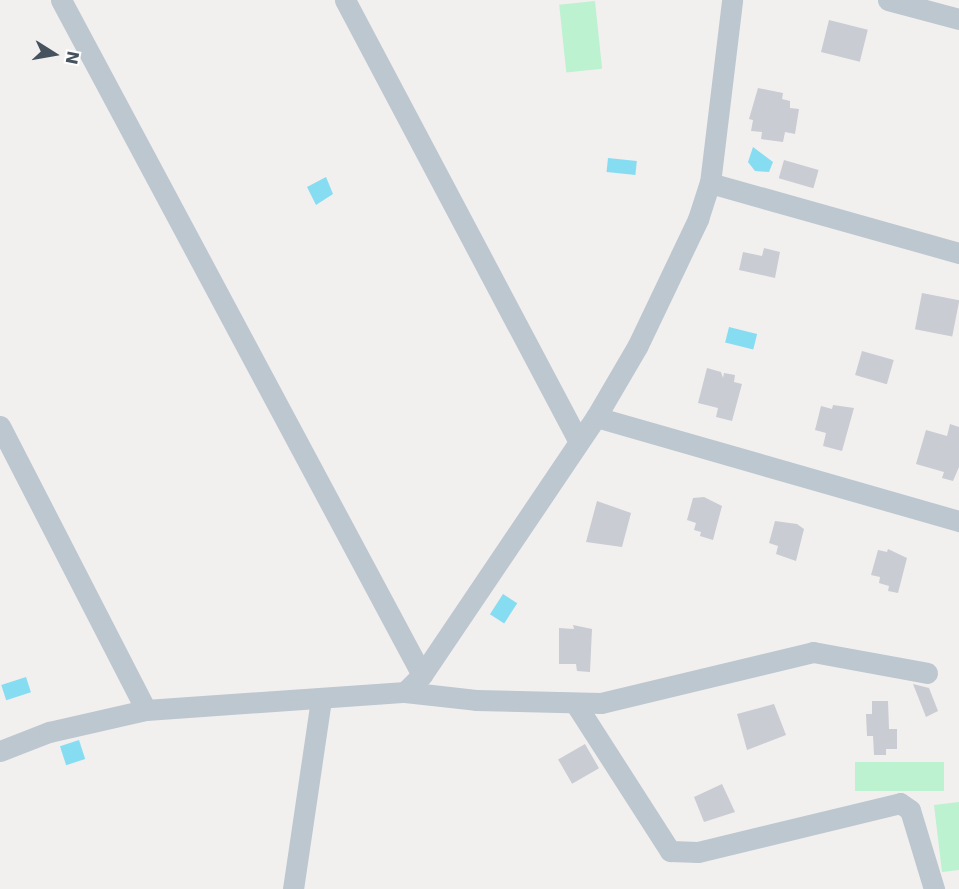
<!DOCTYPE html>
<html>
<head>
<meta charset="utf-8">
<style>
	body { margin:0 }
	#map { position:relative; width:959px; height:889px; overflow:hidden; background:#f2efef; font-family:"DejaVu Sans",sans-serif }
	div>[style] { position:absolute }
	[style*='--x'] { left:calc(var(--x)*1px); top:calc(var(--y)*1px); width:calc(var(--w)*1px); rotate:calc(var(--a)*1deg) }
	.green>* { inset:0; background:#bcf2cf; transform-origin:0 0 }
	.water>* { inset:0; background:#86ddf1; transform-origin:0 0 }
	.building>* { inset:0; background:#c9ccd2; transform-origin:0 0 }
	.street>* { height:21px; margin:-10.5px; padding:0 10.5px; transform-origin:10.5px; border-radius:10.5px; background:#bcc7cf }
	span { translate:-50% -50%; white-space:nowrap; text-align:center; line-height:1.15; -webkit-text-stroke:5px #fff; paint-order:stroke }
	.north { position:absolute; left:24px; top:24px; width:60px; height:60px; -webkit-text-stroke:4px #fff; paint-order:stroke; rotate:101deg; font-size:16px; font-weight:700; line-height:24px; text-align:center; color:#46535e }
	.north::after { content:''; display:block; margin:auto; width:21px; height:27px; background:#46535e; clip-path:polygon(50% 0,100% 100%,50% 72%,0 100%) }
</style>
</head>
<body>
<div id="map">
	<div class="green">
		<i style="left:595px;top:1px;width:68px;height:36px;rotate:84deg"></i>
		<i style="left:944px;top:762px;width:29px;height:89px;rotate:90deg"></i>
		<i style="clip-path:polygon(959px 802px,959px 870px,942px 872px,934px 805px)"></i>
	</div>
	<div class="water">
		<i style="clip-path:polygon(753px 147px,773px 162px,769px 172px,755px 171px,748px 162px)"></i>
		<i style="left:608px;top:158px;width:29px;height:14px;rotate:6deg"></i>
		<i style="clip-path:polygon(326px 177px,333px 194px,316px 205px,307px 187px)"></i>
		<i style="left:729px;top:327px;width:29px;height:16px;rotate:14deg"></i>
		<i style="left:503px;top:594px;width:17px;height:24px;rotate:33deg"></i>
		<i style="left:26px;top:677px;width:16px;height:26px;rotate:72deg"></i>
		<i style="left:79px;top:740px;width:20px;height:20px;rotate:72deg"></i>
	</div>
	<div class="building">
		<i style="left:829px;top:20px;width:40px;height:33px;rotate:14deg"></i>
		<i style="clip-path:polygon(758px 88px,783px 93px,782px 99px,790px 101px,790px 108px,799px 109px,795px 134px,785px 132px,783px 142px,761px 139px,762px 132px,751px 131px,753px 120px,749px 119px)"></i>
		<i style="left:784px;top:160px;width:36px;height:19px;rotate:16deg"></i>
		<i style="clip-path:polygon(764px 248px,780px 252px,775px 278px,739px 270px,743px 252px,762px 256px)"></i>
		<i style="left:922px;top:293px;width:38px;height:37px;rotate:11deg"></i>
		<i style="left:862px;top:351px;width:33px;height:25px;rotate:16deg"></i>
		<i style="clip-path:polygon(707px 368px,721px 372px,723px 378px,724px 373px,735px 375px,734px 382px,742px 384px,732px 421px,716px 417px,718px 408px,698px 403px)"></i>
		<i style="clip-path:polygon(833px 405px,854px 408px,842px 451px,823px 446px,826px 433px,815px 430px,821px 406px,832px 409px)"></i>
		<i style="clip-path:polygon(950px 424px,959px 427px,959px 467px,953px 481px,942px 478px,944px 472px,916px 464px,926px 430px,947px 436px)"></i>
		<i style="clip-path:polygon(704px 497px,722px 506px,713px 540px,700px 536px,701px 532px,694px 530px,696px 523px,687px 520px,693px 498px)"></i>
		<i style="clip-path:polygon(597px 501px,631px 513px,622px 547px,586px 542px)"></i>
		<i style="clip-path:polygon(775px 521px,797px 524px,804px 529px,796px 561px,776px 554px,778px 546px,769px 543px)"></i>
		<i style="clip-path:polygon(888px 549px,907px 558px,898px 593px,888px 591px,889px 586px,879px 583px,880px 577px,871px 575px,878px 550px,887px 552px)"></i>
		<i style="clip-path:polygon(573px 625px,592px 629px,590px 672px,577px 671px,576px 664px,559px 664px,559px 628px,574px 629px)"></i>
		<i style="clip-path:polygon(913px 684px,929px 688px,938px 711px,926px 717px)"></i>
		<i style="clip-path:polygon(872px 701px,888px 701px,889px 729px,897px 729px,897px 749px,886px 749px,886px 755px,874px 755px,873px 736px,867px 736px,866px 714px,872px 714px)"></i>
		<i style="clip-path:polygon(774px 704px,786px 735px,747px 750px,737px 714px)"></i>
		<i style="left:585px;top:744px;width:28px;height:31px;rotate:60deg"></i>
		<i style="clip-path:polygon(722px 784px,735px 812px,704px 822px,694px 797px)"></i>
	</div>
	<div class="street">
		<i style="--x:61;--y:0;--w:765;--a:61.86"></i>
		<i style="--x:345;--y:0;--w:498;--a:62.1"></i>
		<i style="--x:888;--y:0;--w:73;--a:15"></i>
		<i style="--x:710;--y:183;--w:259;--a:15.7"></i>
		<i style="--x:596;--y:417;--w:378;--a:16"></i>
		<i style="--x:0;--y:426;--w:319;--a:62.8"></i>
		<i style="--x:405;--y:692;--w:24;--a:-45"></i>
		<i style="--x:422;--y:675;--w:311;--a:-56"></i>
		<i style="--x:596;--y:417;--w:83;--a:-59.7"></i>
		<i style="--x:638;--y:345;--w:140;--a:-64.5"></i>
		<i style="--x:698;--y:219;--w:38;--a:-72"></i>
		<i style="--x:710;--y:183;--w:184;--a:-83.1"></i>
		<i style="--x:575;--y:703;--w:176;--a:57.3"></i>
		<i style="--x:670;--y:851;--w:28;--a:2"></i>
		<i style="--x:698;--y:852;--w:208;--a:-13.6"></i>
		<i style="--x:900;--y:803;--w:12;--a:35"></i>
		<i style="--x:910;--y:810;--w:83;--a:73.1"></i>
		<i style="--x:0;--y:751;--w:53;--a:-21.2"></i>
		<i style="--x:49;--y:732;--w:99;--a:-12.8"></i>
		<i style="--x:146;--y:710;--w:260;--a:-4"></i>
		<i style="--x:405;--y:692;--w:71;--a:6.4"></i>
		<i style="--x:476;--y:700;--w:125;--a:1.4"></i>
		<i style="--x:601;--y:703;--w:218;--a:-13.5"></i>
		<i style="--x:813;--y:652;--w:116;--a:10.4"></i>
		<i style="--x:293;--y:889;--w:191;--a:-81.6"></i>
	</div>
	<div class="north">N</div>
</div>
</body>
</html>
